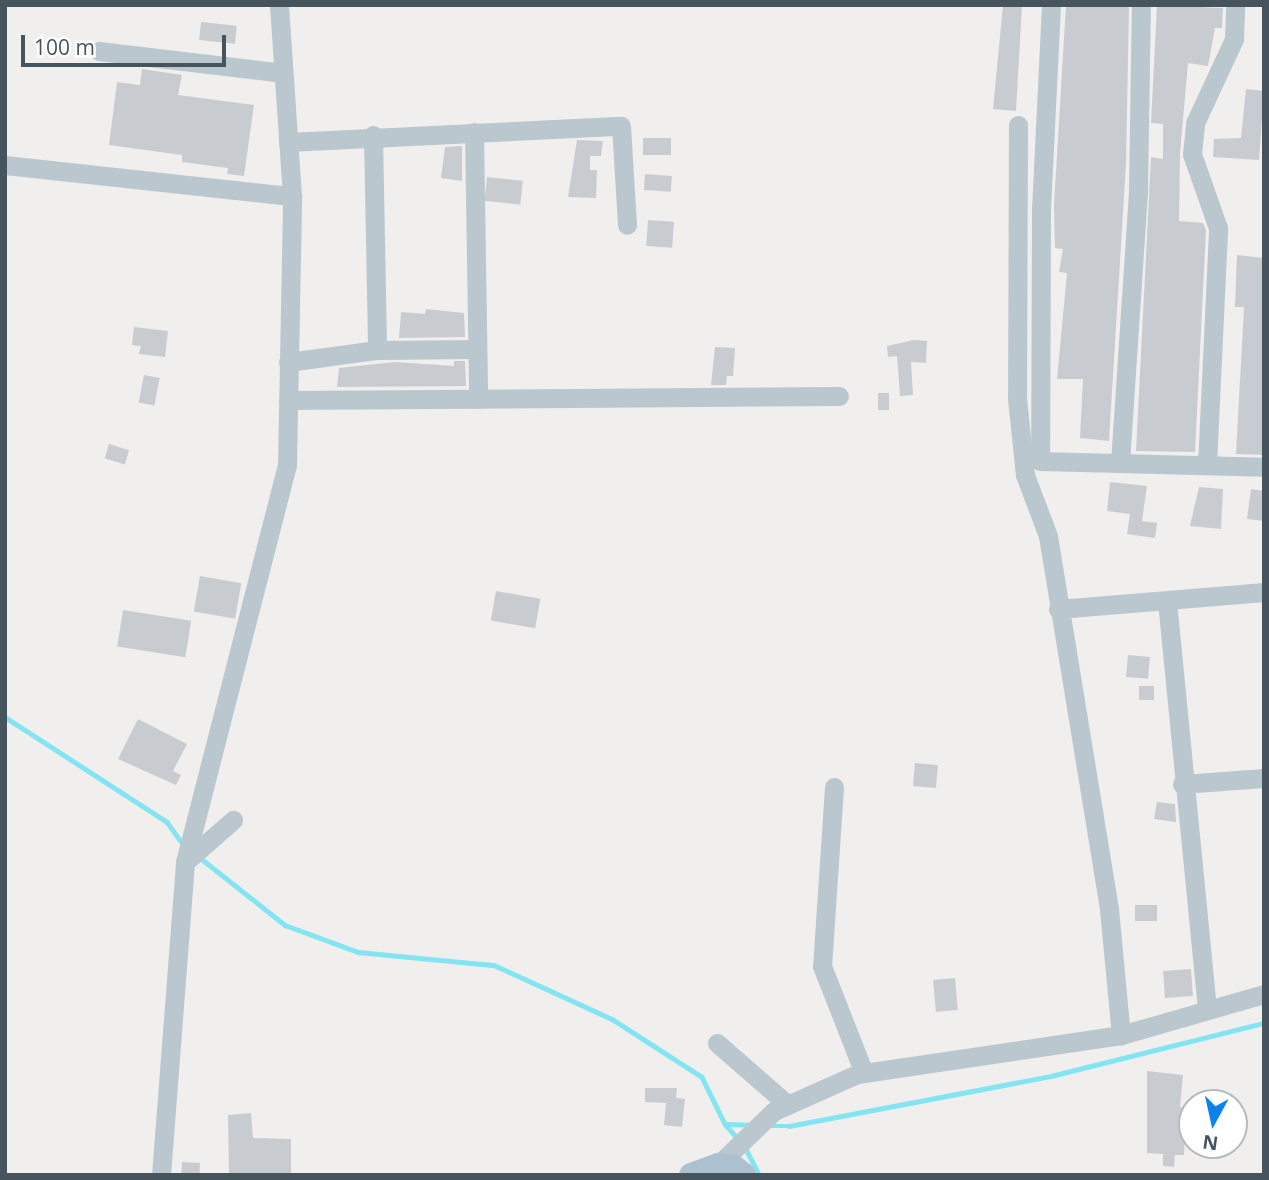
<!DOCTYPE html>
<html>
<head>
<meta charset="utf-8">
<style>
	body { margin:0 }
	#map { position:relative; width:1269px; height:1180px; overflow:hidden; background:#f1eeee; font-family:"Open Sans",sans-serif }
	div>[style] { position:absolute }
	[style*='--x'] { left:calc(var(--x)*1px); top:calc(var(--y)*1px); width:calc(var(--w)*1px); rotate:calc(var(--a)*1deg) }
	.stream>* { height:4.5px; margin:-2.25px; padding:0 2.25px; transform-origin:2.25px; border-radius:2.25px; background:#83e4f2 }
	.building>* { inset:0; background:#c8ccd1; transform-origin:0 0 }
	.minor>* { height:19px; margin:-9.5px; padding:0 9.5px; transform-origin:9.5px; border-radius:9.5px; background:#bbc7cf }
	.major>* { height:24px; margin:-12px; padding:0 12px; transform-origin:12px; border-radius:12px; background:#acc1cf }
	span { translate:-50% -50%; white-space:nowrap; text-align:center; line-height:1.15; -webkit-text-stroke:5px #fff; paint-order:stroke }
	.frame { position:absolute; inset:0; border:7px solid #45545d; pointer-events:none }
	.north { position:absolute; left:1178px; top:1089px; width:70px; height:70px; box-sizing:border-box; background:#fff; border:2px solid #b5bbbe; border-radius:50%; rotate:188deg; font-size:19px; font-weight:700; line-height:28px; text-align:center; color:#45545d }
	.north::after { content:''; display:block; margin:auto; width:24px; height:32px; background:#0b81ee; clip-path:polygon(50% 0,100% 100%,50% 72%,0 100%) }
	.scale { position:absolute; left:21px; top:35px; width:205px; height:32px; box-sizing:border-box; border:4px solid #45545d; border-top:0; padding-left:9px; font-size:21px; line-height:24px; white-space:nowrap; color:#45545d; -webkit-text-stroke:5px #fff; paint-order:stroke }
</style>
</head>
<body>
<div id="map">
	<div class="stream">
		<i style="--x:5;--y:717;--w:193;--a:32.9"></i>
		<i style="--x:167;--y:822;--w:27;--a:54"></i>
		<i style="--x:198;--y:856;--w:111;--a:38.4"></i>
		<i style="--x:285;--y:925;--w:78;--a:20.3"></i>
		<i style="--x:358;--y:952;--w:137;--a:5.5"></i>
		<i style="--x:494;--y:965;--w:130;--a:24.6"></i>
		<i style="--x:612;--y:1019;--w:107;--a:32.8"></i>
		<i style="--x:702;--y:1077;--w:52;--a:63.9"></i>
		<i style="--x:725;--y:1124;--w:24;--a:2"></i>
		<i style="--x:725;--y:1124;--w:18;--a:49"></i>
		<i style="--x:768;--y:1126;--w:21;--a:0"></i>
		<i style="--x:789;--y:1126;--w:267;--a:-10.8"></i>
		<i style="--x:1051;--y:1076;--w:219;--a:-14"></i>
		<i style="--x:745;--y:1147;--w:31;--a:63"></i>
	</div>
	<div class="building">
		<i style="clip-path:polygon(1003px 5px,1022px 5px,1016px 111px,993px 109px)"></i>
		<i style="clip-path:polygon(1066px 5px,1129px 5px,1126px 164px,1109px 441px,1080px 438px,1083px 379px,1057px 379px,1067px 273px,1059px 272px,1063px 249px,1055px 248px,1054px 205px)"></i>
		<i style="clip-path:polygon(1157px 5px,1223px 8px,1222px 28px,1215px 28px,1208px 66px,1188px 63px,1180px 153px,1179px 221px,1203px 223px,1206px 230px,1195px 452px,1136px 451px,1151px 157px,1163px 159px,1163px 124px,1151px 123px)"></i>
		<i style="left:201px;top:22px;width:36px;height:18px;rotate:6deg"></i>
		<i style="clip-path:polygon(142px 69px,182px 75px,178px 95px,254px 105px,244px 176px,227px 174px,228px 168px,182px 162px,182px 155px,109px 145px,117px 82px,140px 85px)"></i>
		<i style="clip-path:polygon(1246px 89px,1264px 91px,1259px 160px,1213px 157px,1214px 139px,1241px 138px)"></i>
		<i style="left:671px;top:138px;width:17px;height:28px;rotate:90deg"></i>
		<i style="clip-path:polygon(577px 140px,603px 141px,601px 156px,590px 156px,590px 170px,597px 170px,596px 198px,568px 197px)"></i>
		<i style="clip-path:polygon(462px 146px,462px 181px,441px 178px,445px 147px)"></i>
		<i style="left:645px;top:174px;width:27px;height:16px;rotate:4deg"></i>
		<i style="left:487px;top:177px;width:36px;height:24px;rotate:6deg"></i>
		<i style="left:648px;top:220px;width:26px;height:26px;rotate:4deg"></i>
		<i style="clip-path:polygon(1237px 255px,1264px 258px,1264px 455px,1236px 454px,1244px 307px,1235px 307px)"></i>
		<i style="clip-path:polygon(426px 309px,464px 313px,465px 337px,399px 338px,401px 312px,425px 314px)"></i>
		<i style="clip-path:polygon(134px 327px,168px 331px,165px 357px,139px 354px,141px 346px,132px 345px)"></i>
		<i style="clip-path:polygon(914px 340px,927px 341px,926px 363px,911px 362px,913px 395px,900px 396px,897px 356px,888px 357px,887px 346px)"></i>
		<i style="clip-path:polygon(715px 347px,735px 348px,733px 376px,727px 376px,726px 385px,711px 385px)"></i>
		<i style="clip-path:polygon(454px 361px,465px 361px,466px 386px,337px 387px,339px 368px,395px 362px,454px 366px)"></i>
		<i style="left:144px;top:375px;width:16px;height:28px;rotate:11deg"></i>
		<i style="left:878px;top:393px;width:11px;height:17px"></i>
		<i style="left:109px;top:444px;width:21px;height:15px;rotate:17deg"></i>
		<i style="clip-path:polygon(1110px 482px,1147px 486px,1142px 521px,1157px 523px,1155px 538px,1127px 534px,1130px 514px,1107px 511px)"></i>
		<i style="clip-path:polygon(1199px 487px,1223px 489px,1221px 529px,1190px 526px)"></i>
		<i style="clip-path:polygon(1251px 489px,1264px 491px,1264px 521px,1247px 519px)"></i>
		<i style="left:200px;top:576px;width:42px;height:36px;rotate:10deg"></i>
		<i style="left:496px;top:591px;width:45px;height:30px;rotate:10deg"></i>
		<i style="left:123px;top:610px;width:69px;height:37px;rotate:9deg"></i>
		<i style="left:1128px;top:655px;width:22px;height:22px;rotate:5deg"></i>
		<i style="left:1139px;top:686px;width:15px;height:14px"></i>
		<i style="clip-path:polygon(138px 719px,187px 744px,173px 771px,181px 775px,176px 785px,118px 759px)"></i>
		<i style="left:915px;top:763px;width:23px;height:23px;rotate:5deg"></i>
		<i style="clip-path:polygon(1157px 802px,1175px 804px,1176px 822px,1154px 819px)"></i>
		<i style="left:1157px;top:905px;width:16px;height:22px;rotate:90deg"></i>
		<i style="left:1191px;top:969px;width:27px;height:28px;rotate:86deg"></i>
		<i style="left:955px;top:978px;width:32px;height:22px;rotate:85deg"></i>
		<i style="clip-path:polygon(1147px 1071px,1183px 1075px,1180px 1107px,1186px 1108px,1184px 1155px,1175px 1155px,1174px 1167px,1163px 1166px,1163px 1154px,1147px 1153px)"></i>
		<i style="clip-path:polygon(645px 1088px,677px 1088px,676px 1098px,685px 1099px,682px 1127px,664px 1125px,666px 1103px,645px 1102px)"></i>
		<i style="clip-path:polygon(251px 1113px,253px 1138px,291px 1139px,291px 1175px,229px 1175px,228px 1115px)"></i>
		<i style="left:182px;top:1162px;width:18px;height:13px;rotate:3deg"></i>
	</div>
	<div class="minor">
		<i style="--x:1051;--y:5;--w:206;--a:92.8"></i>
		<i style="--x:1041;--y:211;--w:250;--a:90.2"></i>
		<i style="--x:1040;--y:461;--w:224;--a:1.5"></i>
		<i style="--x:99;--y:51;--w:185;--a:6.8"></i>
		<i style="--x:1018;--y:125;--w:273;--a:90.2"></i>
		<i style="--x:1017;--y:398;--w:77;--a:84.1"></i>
		<i style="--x:1025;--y:475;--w:65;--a:69.3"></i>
		<i style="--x:1048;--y:536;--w:378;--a:80.7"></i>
		<i style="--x:1109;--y:909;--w:127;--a:84.6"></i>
		<i style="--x:474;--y:132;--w:267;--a:89.1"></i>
		<i style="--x:373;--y:135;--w:215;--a:88.9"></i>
		<i style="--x:288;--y:142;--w:333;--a:-2.8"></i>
		<i style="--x:621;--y:126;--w:99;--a:86.5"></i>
		<i style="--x:5;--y:165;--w:289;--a:6.2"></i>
		<i style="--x:288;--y:362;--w:90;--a:-7.7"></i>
		<i style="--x:377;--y:350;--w:99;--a:-0.6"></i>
		<i style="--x:288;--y:400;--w:551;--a:-0.42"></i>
		<i style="--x:1120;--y:463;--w:275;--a:-86.2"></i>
		<i style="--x:1138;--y:189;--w:184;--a:-89.1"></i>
		<i style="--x:1207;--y:465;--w:237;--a:-87.3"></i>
		<i style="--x:1218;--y:228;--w:78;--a:-109.4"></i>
		<i style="--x:1192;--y:154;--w:31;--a:-84"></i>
		<i style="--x:1195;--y:123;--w:93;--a:-65.1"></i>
		<i style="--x:1234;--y:39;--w:34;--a:-88"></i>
		<i style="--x:1167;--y:601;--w:411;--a:84.4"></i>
		<i style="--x:1058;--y:609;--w:207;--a:-4.7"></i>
		<i style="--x:1182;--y:784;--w:82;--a:-4.2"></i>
		<i style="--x:834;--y:787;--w:179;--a:93.8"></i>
		<i style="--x:822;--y:966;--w:115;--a:68.6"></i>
		<i style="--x:185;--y:862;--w:64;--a:-41.2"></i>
		<i style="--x:717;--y:1043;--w:94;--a:41.1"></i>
		<i style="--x:718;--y:1165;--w:78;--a:-44"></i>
		<i style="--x:774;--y:1111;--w:91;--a:-24"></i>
		<i style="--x:857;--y:1074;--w:267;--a:-8.4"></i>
		<i style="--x:1121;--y:1035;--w:149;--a:-16"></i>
		<i style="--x:161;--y:1175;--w:314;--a:-85.6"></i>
		<i style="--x:185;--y:862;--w:410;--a:-75.6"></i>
		<i style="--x:287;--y:465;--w:269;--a:-88.9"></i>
		<i style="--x:292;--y:196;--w:191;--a:-93.9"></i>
	</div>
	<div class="major">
		<i style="--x:691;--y:1175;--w:29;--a:-20"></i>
		<i style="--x:718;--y:1165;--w:16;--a:7"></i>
		<i style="--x:734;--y:1167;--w:13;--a:39"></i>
	</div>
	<div class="frame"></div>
	<div class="north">N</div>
	<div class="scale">100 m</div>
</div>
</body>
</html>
